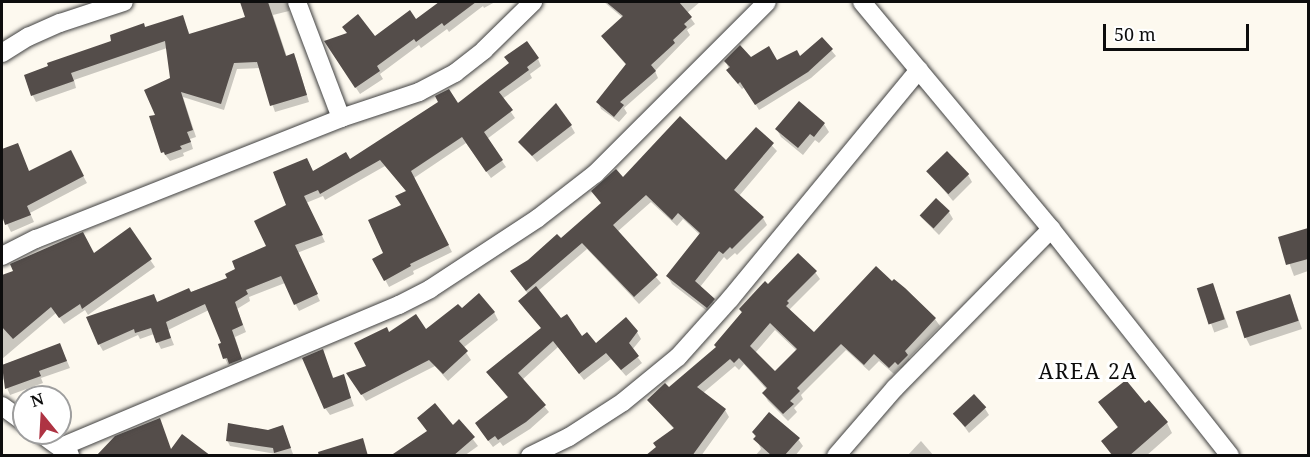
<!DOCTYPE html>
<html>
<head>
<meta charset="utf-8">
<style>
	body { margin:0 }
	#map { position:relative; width:1310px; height:457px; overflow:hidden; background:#fdf9ef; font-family:"Noto Serif",serif }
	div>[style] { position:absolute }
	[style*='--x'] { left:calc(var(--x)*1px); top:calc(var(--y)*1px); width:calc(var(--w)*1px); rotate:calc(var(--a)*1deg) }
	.shadow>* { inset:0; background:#0003; transform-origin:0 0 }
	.building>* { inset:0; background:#544d4a; transform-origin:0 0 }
	.roads { filter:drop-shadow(0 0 2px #404040) drop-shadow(0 0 2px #404040) }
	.street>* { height:18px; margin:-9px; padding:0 9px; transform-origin:9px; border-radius:9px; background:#fff }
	span { translate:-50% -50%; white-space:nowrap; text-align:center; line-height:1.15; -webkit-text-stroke:6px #fff; paint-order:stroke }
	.quarter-label { font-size:21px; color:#0d0d0d; letter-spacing:1.5px }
	.frame { position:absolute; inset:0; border:3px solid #0d0d0d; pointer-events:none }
	.north { position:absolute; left:12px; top:385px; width:60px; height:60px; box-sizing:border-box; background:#fff; border:2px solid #9e9e9e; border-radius:50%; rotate:342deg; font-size:16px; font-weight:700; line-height:24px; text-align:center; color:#0d0d0d }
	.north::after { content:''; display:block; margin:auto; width:21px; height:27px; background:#ae3343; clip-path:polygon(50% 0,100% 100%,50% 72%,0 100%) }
	.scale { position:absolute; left:1103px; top:24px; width:146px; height:27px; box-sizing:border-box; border:3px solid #0d0d0d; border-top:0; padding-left:8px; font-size:18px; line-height:21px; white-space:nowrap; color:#0d0d0d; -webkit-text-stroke:4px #fff; paint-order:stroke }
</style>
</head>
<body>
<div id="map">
	<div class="shadow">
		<i style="clip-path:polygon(242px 2px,292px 2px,289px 11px,273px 15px,287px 57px,294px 55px,297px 62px,309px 102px,275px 112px,260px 68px,237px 69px,224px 110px,183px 97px,196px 137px,190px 139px,193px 149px,183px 153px,184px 156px,170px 161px,163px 152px,157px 116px,172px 79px,167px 48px,74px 80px,76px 88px,36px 102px,33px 96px,26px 75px,145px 28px,182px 17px,190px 35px,247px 18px)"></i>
		<i style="clip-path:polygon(442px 2px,495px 2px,484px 8px,483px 6px,449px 32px,447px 29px,421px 48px,419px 45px,380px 74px,383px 79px,360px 94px,330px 48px,375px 38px,416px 21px)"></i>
		<i style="clip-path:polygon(604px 2px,700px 2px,687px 13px,695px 24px,687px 30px,690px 35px,655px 71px,658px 78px,624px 108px,627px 113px,619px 122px,601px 109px,598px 102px,627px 66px,602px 37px,623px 18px)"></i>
		<i style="clip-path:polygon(822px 39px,836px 56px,811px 78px,759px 110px,745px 87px,742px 89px,731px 76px,726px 61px,750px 59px,776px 62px,800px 58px)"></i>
		<i style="clip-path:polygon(538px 59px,541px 66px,530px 74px,532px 78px,502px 99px,515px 118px,487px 139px,506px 167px,491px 178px,466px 143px,414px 178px,452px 252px,413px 271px,414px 274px,389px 287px,374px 259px,385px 254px,407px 192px,385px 166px,325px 200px,323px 196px,306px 203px,325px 242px,297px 253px,320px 301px,299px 311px,285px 283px,249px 297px,250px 301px,237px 309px,246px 332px,235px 337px,244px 366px,234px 370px,231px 364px,228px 365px,225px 358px,223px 344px,209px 310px,168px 330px,174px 345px,161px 349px,154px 334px,140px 339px,138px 335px,103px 351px,99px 344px,154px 296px,158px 303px,229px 279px,268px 247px,288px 205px,313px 173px,350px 162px)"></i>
		<i style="clip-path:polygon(800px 103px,824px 124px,829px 132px,819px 143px,815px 140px,803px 155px,781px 137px,777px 130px)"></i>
		<i style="clip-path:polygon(571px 126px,575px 133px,537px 162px,520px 142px)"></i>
		<i style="clip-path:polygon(756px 129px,777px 151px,739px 196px,763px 218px,767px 225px,737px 255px,735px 253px,727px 260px,724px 257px,700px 287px,718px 307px,711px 314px,672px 284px,668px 277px,700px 235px,683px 219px,677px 226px,651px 202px,617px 232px,661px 283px,639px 304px,587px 249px,538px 291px,561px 320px,581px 339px,596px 345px,637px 332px,641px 339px,632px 350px,642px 363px,626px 376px,611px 359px,584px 380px,558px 347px,522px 380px,549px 412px,530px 429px,503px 446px,500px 442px,493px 447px,480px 430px,509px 399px,488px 373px,542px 329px,524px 308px,528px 294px,516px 278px,602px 204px,593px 192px,622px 179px,726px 162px)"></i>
		<i style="clip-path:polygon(18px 145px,29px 173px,70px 152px,87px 183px,30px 213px,34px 222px,11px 232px,5px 220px,2px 221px,2px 151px)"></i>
		<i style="clip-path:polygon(928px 171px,968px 175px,972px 182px,953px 201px)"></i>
		<i style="clip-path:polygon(949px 212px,953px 219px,939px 235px,921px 217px)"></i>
		<i style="clip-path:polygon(130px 230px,155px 267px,88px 315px,85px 310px,64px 324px,56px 313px,2px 359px,2px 303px,9px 298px,2px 276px,94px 255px)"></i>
		<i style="clip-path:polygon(1308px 230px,1308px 271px,1294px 276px,1280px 238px)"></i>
		<i style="clip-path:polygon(evenodd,815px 272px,820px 279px,790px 309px,791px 313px,814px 334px,935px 319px,940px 326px,909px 358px,911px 363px,903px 371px,900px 368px,894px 374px,879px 361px,869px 371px,846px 350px,801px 395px,803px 399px,794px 408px,797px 412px,788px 421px,768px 401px,764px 394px,767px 390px,744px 364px,739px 370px,735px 366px,703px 393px,725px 410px,729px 417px,701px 456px,648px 456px,674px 429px,649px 401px,668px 389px,717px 348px,743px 314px,740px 310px,768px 286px,815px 272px,775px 330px,797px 351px,775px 373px,755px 353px,775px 330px)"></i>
		<i style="left:1213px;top:285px;width:45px;height:15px;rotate:70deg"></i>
		<i style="clip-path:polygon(1290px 295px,1302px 329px,1250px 346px,1246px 338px)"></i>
		<i style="clip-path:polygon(462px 310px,494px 312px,498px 320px,463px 348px,471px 360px,448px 381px,435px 366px,366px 401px,353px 381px,368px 367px,389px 334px,426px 331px)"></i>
		<i style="clip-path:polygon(60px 345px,70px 368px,41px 378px,43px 383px,10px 395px,2px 376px,2px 365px)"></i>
		<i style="clip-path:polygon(322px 351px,334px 379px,343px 376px,354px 406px,330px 415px,325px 408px)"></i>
		<i style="clip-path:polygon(1100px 403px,1145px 406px,1167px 423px,1172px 433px,1146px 456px,1112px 456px,1103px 442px,1118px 428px)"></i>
		<i style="clip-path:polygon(984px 407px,989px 415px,969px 433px,955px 414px)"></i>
		<i style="clip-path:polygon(459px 421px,478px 446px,464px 456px,403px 456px)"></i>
		<i style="clip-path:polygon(283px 427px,293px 454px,288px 456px,230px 446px,227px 440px)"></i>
		<i style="clip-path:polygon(753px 432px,798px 439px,803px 446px,795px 456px,755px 456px,761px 449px)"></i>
		<i style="clip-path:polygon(921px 441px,934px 456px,907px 456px)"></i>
	</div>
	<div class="building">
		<i style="clip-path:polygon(240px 2px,268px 2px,286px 56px,294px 53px,307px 95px,270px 106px,257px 62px,234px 63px,221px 104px,181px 92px,193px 130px,187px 132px,191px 142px,180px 146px,182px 149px,165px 155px,164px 152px,161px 153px,149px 116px,155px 115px,144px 90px,170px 78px,165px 41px,71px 73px,74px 81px,31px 96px,24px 75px,48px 66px,47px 63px,111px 41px,110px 35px,144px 23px,145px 27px,183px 15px,189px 34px,245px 17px)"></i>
		<i style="clip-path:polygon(439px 2px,476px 2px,444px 26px,442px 23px,416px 42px,414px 39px,377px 66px,380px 71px,355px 88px,324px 41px,347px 33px,342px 27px,358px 14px,375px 36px,410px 10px,416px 19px)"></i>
		<i style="clip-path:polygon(606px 2px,679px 2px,692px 17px,684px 24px,687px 27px,673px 40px,675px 43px,651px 65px,656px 71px,620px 102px,624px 105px,614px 117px,596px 102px,626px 64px,601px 36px,623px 16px)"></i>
		<i style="clip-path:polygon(822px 37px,833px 49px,808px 72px,755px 105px,740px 82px,738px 84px,726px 70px,730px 67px,724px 61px,740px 45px,751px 57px,769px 46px,777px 60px,797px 50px,800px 56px)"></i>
		<i style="clip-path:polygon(527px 41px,539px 58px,527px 67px,529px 70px,499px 92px,513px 110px,484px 132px,503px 160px,486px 172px,462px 137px,411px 171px,449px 245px,410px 264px,411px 266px,384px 281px,372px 259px,383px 253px,368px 220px,401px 205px,395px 196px,406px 191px,380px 160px,320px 194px,318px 190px,304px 196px,323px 235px,295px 245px,318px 294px,294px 305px,281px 276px,246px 290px,248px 294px,235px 302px,243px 325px,232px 330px,242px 359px,229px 364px,227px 358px,223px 359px,218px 344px,221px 343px,205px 304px,166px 322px,171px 338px,156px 343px,151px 328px,135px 333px,134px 329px,98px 345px,86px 317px,154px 294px,157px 302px,189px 288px,191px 292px,227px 278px,225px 274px,235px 269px,232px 261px,266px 246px,254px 221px,286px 205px,273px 172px,307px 158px,313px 171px,346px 152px,350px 159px,438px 102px,435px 96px,449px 89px,458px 103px,509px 63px,504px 57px)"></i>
		<i style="clip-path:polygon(799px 101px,825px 123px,814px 137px,810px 134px,798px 148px,775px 129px)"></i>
		<i style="clip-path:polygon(556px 103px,572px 125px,532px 156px,518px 142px)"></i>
		<i style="clip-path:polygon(680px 116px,726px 160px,756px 127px,774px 143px,734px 190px,764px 217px,732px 249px,730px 247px,723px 254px,719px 251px,695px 281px,715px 299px,707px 308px,666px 276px,700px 233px,678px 213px,672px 220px,646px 195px,613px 225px,658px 275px,634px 297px,582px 243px,526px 291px,510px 271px,528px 260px,557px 234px,561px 238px,601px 203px,591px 191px,616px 169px,623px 177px)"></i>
		<i style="clip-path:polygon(18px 143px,29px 171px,71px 150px,84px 176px,27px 206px,31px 215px,5px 225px,2px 215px,2px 149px)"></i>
		<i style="left:947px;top:151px;width:32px;height:29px;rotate:46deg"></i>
		<i style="left:936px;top:198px;width:19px;height:24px;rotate:43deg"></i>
		<i style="clip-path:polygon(130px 227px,152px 259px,82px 309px,80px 304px,59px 318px,51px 307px,13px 339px,2px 327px,2px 275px,13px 271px,10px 264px,83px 232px,94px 253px)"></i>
		<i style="clip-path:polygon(1308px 228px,1308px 259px,1286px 265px,1278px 237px)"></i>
		<i style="clip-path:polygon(evenodd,798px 253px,817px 271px,787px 301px,789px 303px,786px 306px,814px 332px,876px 266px,892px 281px,894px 279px,905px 288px,936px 318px,905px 351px,908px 355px,898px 365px,895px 362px,889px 368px,874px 354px,864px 365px,841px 344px,797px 388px,800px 391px,790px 401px,794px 404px,783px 414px,762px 393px,767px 388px,739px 358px,734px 363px,730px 359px,697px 387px,726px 409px,692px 456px,645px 456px,656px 447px,653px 443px,674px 428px,647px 400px,665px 383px,669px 387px,716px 347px,714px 345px,742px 312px,739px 309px,765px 281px,768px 284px,798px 253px,770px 323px,797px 349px,775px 371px,750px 346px,770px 323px)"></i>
		<i style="left:1213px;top:283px;width:38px;height:17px;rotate:72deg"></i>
		<i style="clip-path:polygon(536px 286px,561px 318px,567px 314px,582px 336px,587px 332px,596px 343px,626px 317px,638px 331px,629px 343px,639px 356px,621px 370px,606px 353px,579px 374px,553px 341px,518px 373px,546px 405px,526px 422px,498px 440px,495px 436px,488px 441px,475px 423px,508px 397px,486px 372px,541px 328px,518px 301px)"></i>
		<i style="clip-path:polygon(479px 293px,495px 312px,459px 341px,468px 351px,443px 374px,429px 360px,361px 395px,346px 373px,366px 366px,354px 343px,387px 327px,389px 332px,416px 314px,426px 329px,458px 304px,462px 308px)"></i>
		<i style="left:1290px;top:294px;width:28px;height:57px;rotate:72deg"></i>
		<i style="clip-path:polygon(60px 343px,67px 361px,39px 371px,41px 376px,5px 389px,2px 365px)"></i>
		<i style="clip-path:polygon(323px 349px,333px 378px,344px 374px,351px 398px,324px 409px,302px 358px)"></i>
		<i style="clip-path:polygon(1126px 380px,1145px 403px,1149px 400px,1168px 422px,1129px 456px,1113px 456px,1101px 441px,1118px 427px,1098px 402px)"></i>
		<i style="left:974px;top:394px;width:18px;height:29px;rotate:47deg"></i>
		<i style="clip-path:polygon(435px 403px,453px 425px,459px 419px,475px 437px,453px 456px,390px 456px,427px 431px,417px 418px)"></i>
		<i style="clip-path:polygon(769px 412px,800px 438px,784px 456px,772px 456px,753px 439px,756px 436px,752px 432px)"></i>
		<i style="clip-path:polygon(160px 418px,171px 449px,182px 434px,211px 456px,96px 456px,115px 436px)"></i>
		<i style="clip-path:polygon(228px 423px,268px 430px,283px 425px,291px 448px,274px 453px,273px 448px,226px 441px)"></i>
		<i style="clip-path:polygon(363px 438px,368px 456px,319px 456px,318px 452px)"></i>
	</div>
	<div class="roads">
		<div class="street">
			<i style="--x:297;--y:2;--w:124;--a:69.2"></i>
			<i style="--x:862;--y:2;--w:295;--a:50.2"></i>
			<i style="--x:1051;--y:229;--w:289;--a:51.7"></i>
			<i style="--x:2;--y:53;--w:31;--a:-32"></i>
			<i style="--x:28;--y:37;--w:35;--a:-24"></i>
			<i style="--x:60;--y:23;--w:67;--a:-18.2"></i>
			<i style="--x:2;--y:256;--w:38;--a:-27"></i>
			<i style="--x:36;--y:239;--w:328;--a:-21.6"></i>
			<i style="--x:341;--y:118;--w:82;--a:-18.4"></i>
			<i style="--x:419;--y:92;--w:41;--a:-27.8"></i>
			<i style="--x:455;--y:73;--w:37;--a:-38"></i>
			<i style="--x:484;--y:50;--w:69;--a:-44.4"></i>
			<i style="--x:2;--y:406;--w:27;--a:36"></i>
			<i style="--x:40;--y:433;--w:37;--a:36"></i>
			<i style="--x:61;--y:447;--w:367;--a:-22.8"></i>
			<i style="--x:399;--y:305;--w:35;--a:-27"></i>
			<i style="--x:430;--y:289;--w:129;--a:-33.3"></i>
			<i style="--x:538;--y:218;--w:72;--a:-37.7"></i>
			<i style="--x:595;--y:174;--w:243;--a:-45"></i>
			<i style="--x:530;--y:456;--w:43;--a:-26"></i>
			<i style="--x:569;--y:437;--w:64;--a:-32.9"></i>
			<i style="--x:623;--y:402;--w:71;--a:-39.3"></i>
			<i style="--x:678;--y:357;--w:78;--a:-48.1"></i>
			<i style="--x:730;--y:299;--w:297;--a:-50.5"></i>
			<i style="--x:836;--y:456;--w:90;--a:-49.1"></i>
			<i style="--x:895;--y:388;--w:223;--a:-45.5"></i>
		</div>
	</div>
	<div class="quarter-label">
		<span style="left:1088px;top:371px">AREA 2A</span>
	</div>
	<div class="frame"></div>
	<div class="north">N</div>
	<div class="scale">50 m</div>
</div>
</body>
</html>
